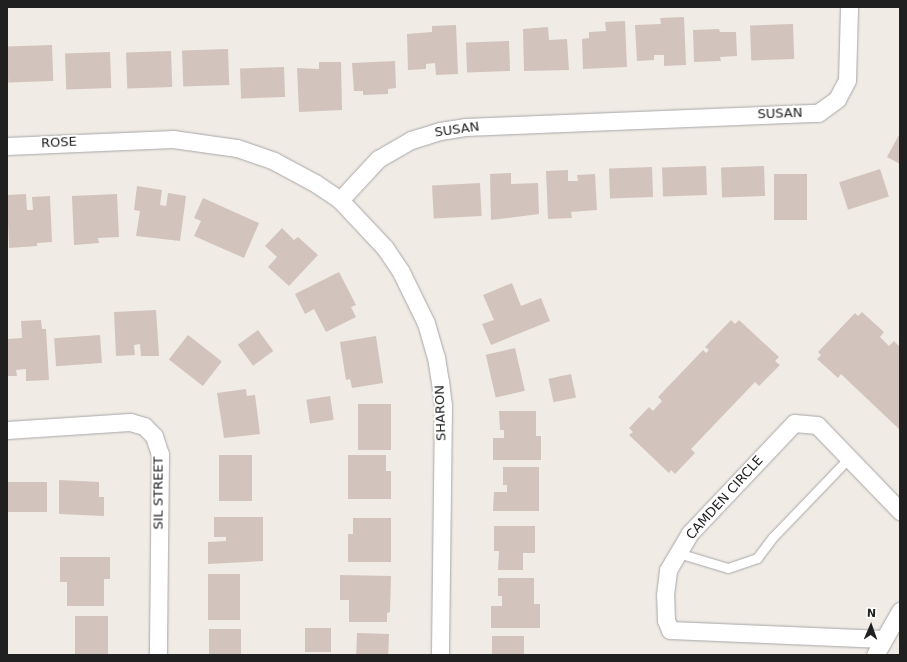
<!DOCTYPE html>
<html>
<head>
<meta charset="utf-8">
<style>
	body { margin:0 }
	#map { position:relative; width:907px; height:662px; overflow:hidden; background:#f1ebe5; font-family:"DejaVu Sans",sans-serif }
	div>[style] { position:absolute }
	[style*='--x'] { left:calc(var(--x)*1px); top:calc(var(--y)*1px); width:calc(var(--w)*1px); rotate:calc(var(--a)*1deg) }
	.building>* { inset:0; background:#d2c3bd; transform-origin:0 0 }
	.roads { filter:drop-shadow(0 0 1px #a7a7a7) drop-shadow(0 0 1px #a7a7a7) }
	.lane>* { height:9px; margin:-4.5px; padding:0 4.5px; transform-origin:4.5px; border-radius:4.5px; background:#fff }
	.street>* { height:17px; margin:-8.5px; padding:0 8.5px; transform-origin:8.5px; border-radius:8.5px; background:#fff }
	span { translate:-50% -50%; white-space:nowrap; text-align:center; line-height:1.15; -webkit-text-stroke:4px #fff; paint-order:stroke }
	.street-label { font-size:13px; color:#202020 }
	.frame { position:absolute; inset:0; border:8px solid #202020; pointer-events:none }
	.north { position:absolute; left:851px; top:606px; width:40px; height:40px; -webkit-text-stroke:3px #fff; paint-order:stroke; rotate:2deg; font-size:11px; font-weight:700; line-height:16px; text-align:center; color:#202020 }
	.north::after { content:''; display:block; margin:auto; width:14px; height:18px; background:#202020; clip-path:polygon(50% 0,100% 100%,50% 72%,0 100%) }
</style>
</head>
<body>
<div id="map">
	<div class="building">
		<i style="clip-path:polygon(684px 17px,686px 65px,664px 66px,664px 55px,654px 55px,654px 60px,637px 61px,635px 25px,661px 24px,660px 18px)"></i>
		<i style="clip-path:polygon(625px 21px,627px 67px,583px 69px,582px 39px,589px 38px,589px 32px,606px 31px,605px 22px)"></i>
		<i style="left:793px;top:24px;width:35px;height:43px;rotate:88deg"></i>
		<i style="clip-path:polygon(456px 25px,458px 74px,436px 75px,435px 63px,426px 64px,426px 69px,408px 70px,407px 34px,432px 32px,432px 26px)"></i>
		<i style="clip-path:polygon(548px 27px,549px 40px,567px 39px,569px 70px,524px 71px,523px 29px)"></i>
		<i style="clip-path:polygon(719px 29px,720px 32px,736px 32px,737px 56px,720px 57px,721px 61px,694px 62px,693px 30px)"></i>
		<i style="left:509px;top:41px;width:30px;height:43px;rotate:88deg"></i>
		<i style="left:52px;top:45px;width:36px;height:45px;rotate:88deg"></i>
		<i style="left:228px;top:49px;width:36px;height:46px;rotate:88deg"></i>
		<i style="left:171px;top:51px;width:36px;height:45px;rotate:88deg"></i>
		<i style="left:110px;top:52px;width:36px;height:45px;rotate:88deg"></i>
		<i style="clip-path:polygon(395px 61px,396px 88px,388px 89px,388px 94px,363px 95px,363px 91px,354px 91px,352px 63px)"></i>
		<i style="clip-path:polygon(319px 62px,341px 62px,342px 110px,299px 112px,297px 68px,319px 69px)"></i>
		<i style="left:284px;top:67px;width:30px;height:44px;rotate:88deg"></i>
		<i style="clip-path:polygon(900px 133px,900px 164px,887px 157px)"></i>
		<i style="left:706px;top:166px;width:29px;height:44px;rotate:88deg"></i>
		<i style="left:764px;top:166px;width:30px;height:43px;rotate:88deg"></i>
		<i style="left:652px;top:167px;width:30px;height:43px;rotate:88deg"></i>
		<i style="left:880px;top:169px;width:29px;height:43px;rotate:72deg"></i>
		<i style="clip-path:polygon(568px 170px,568px 181px,578px 181px,577px 175px,595px 174px,597px 210px,571px 212px,572px 218px,548px 219px,546px 171px)"></i>
		<i style="clip-path:polygon(511px 173px,511px 184px,538px 183px,539px 214px,491px 220px,490px 174px)"></i>
		<i style="left:774px;top:174px;width:33px;height:46px"></i>
		<i style="left:480px;top:183px;width:33px;height:48px;rotate:87deg"></i>
		<i style="clip-path:polygon(137px 186px,162px 190px,160px 205px,166px 206px,168px 193px,186px 196px,180px 241px,136px 236px,140px 211px,134px 210px)"></i>
		<i style="clip-path:polygon(26px 194px,27px 210px,33px 210px,32px 197px,50px 196px,52px 242px,37px 243px,37px 246px,9px 248px,7px 195px)"></i>
		<i style="clip-path:polygon(117px 194px,119px 237px,98px 238px,99px 243px,74px 245px,72px 196px)"></i>
		<i style="clip-path:polygon(203px 198px,259px 223px,244px 258px,194px 236px,201px 221px,194px 218px)"></i>
		<i style="clip-path:polygon(282px 228px,294px 240px,298px 237px,318px 255px,289px 286px,268px 267px,277px 257px,265px 246px)"></i>
		<i style="clip-path:polygon(339px 272px,356px 305px,351px 307px,356px 317px,326px 332px,314px 309px,305px 314px,295px 294px)"></i>
		<i style="clip-path:polygon(512px 283px,521px 306px,541px 298px,550px 321px,491px 345px,482px 324px,494px 320px,483px 295px)"></i>
		<i style="clip-path:polygon(156px 310px,159px 356px,141px 356px,140px 344px,134px 345px,135px 355px,116px 356px,114px 312px)"></i>
		<i style="clip-path:polygon(862px 312px,884px 332px,880px 337px,889px 346px,894px 341px,900px 347px,900px 430px,841px 374px,838px 378px,817px 359px,821px 355px,818px 352px,855px 313px,858px 316px)"></i>
		<i style="clip-path:polygon(41px 320px,42px 329px,46px 329px,49px 380px,26px 381px,26px 369px,16px 370px,17px 376px,7px 376px,7px 339px,22px 338px,21px 321px)"></i>
		<i style="clip-path:polygon(731px 320px,735px 324px,739px 320px,779px 357px,775px 361px,780px 365px,759px 386px,755px 382px,691px 449px,695px 453px,675px 474px,671px 470px,669px 473px,629px 435px,633px 432px,629px 428px,649px 407px,653px 411px,662px 401px,658px 397px,703px 350px,706px 353px,709px 350px,705px 347px)"></i>
		<i style="left:258px;top:330px;width:26px;height:25px;rotate:54deg"></i>
		<i style="left:100px;top:335px;width:28px;height:46px;rotate:86deg"></i>
		<i style="left:188px;top:335px;width:43px;height:31px;rotate:38deg"></i>
		<i style="clip-path:polygon(376px 336px,383px 383px,352px 388px,350px 379px,346px 380px,340px 342px)"></i>
		<i style="left:515px;top:348px;width:44px;height:30px;rotate:77deg"></i>
		<i style="left:571px;top:374px;width:24px;height:23px;rotate:78deg"></i>
		<i style="clip-path:polygon(246px 389px,247px 396px,255px 395px,260px 434px,224px 438px,217px 393px)"></i>
		<i style="left:330px;top:396px;width:24px;height:24px;rotate:81deg"></i>
		<i style="left:358px;top:404px;width:33px;height:46px"></i>
		<i style="clip-path:polygon(499px 411px,536px 411px,536px 436px,541px 436px,541px 460px,493px 460px,493px 438px,504px 438px,504px 430px,500px 430px)"></i>
		<i style="left:219px;top:455px;width:33px;height:46px"></i>
		<i style="clip-path:polygon(348px 455px,386px 455px,386px 471px,391px 471px,391px 499px,348px 499px)"></i>
		<i style="clip-path:polygon(503px 467px,539px 467px,539px 511px,493px 511px,494px 492px,507px 492px,507px 485px,503px 485px)"></i>
		<i style="clip-path:polygon(59px 480px,99px 482px,99px 497px,104px 497px,104px 516px,59px 514px)"></i>
		<i style="left:7px;top:482px;width:40px;height:30px"></i>
		<i style="clip-path:polygon(214px 517px,263px 517px,263px 561px,208px 564px,208px 542px,226px 541px,226px 537px,214px 537px)"></i>
		<i style="clip-path:polygon(353px 518px,391px 518px,391px 562px,348px 562px,348px 534px,353px 534px)"></i>
		<i style="clip-path:polygon(494px 526px,535px 526px,535px 553px,523px 553px,523px 570px,498px 570px,499px 551px,494px 551px)"></i>
		<i style="clip-path:polygon(60px 557px,110px 557px,110px 579px,104px 579px,104px 606px,67px 606px,67px 582px,60px 582px)"></i>
		<i style="left:208px;top:574px;width:32px;height:46px"></i>
		<i style="clip-path:polygon(340px 575px,391px 576px,390px 612px,387px 613px,387px 622px,349px 622px,349px 600px,340px 600px)"></i>
		<i style="clip-path:polygon(498px 578px,534px 578px,534px 604px,540px 604px,540px 628px,491px 628px,491px 606px,502px 606px,502px 596px,498px 596px)"></i>
		<i style="left:75px;top:616px;width:33px;height:39px"></i>
		<i style="left:305px;top:628px;width:26px;height:24px"></i>
		<i style="left:241px;top:629px;width:26px;height:32px;rotate:90deg"></i>
		<i style="left:357px;top:633px;width:32px;height:22px;rotate:2deg"></i>
		<i style="left:492px;top:636px;width:32px;height:19px"></i>
	</div>
	<div class="roads">
		<div class="lane">
			<i style="--x:678;--y:553;--w:52;--a:16.7"></i>
			<i style="--x:728;--y:568;--w:31;--a:-19"></i>
			<i style="--x:757;--y:558;--w:26;--a:-53"></i>
			<i style="--x:773;--y:537;--w:110;--a:-46.1"></i>
		</div>
		<div class="street">
			<i style="--x:7;--y:146;--w:166;--a:-2.4"></i>
			<i style="--x:173;--y:139;--w:65;--a:8"></i>
			<i style="--x:237;--y:148;--w:39;--a:19"></i>
			<i style="--x:274;--y:161;--w:47;--a:28.2"></i>
			<i style="--x:315;--y:183;--w:30;--a:34"></i>
			<i style="--x:340;--y:200;--w:66;--a:46.8"></i>
			<i style="--x:385;--y:248;--w:29;--a:56"></i>
			<i style="--x:401;--y:272;--w:57;--a:63.9"></i>
			<i style="--x:426;--y:323;--w:35;--a:74"></i>
			<i style="--x:436;--y:357;--w:24;--a:81"></i>
			<i style="--x:440;--y:381;--w:25;--a:83"></i>
			<i style="--x:443;--y:406;--w:249;--a:90.7"></i>
			<i style="--x:340;--y:200;--w:56;--a:-47.2"></i>
			<i style="--x:378;--y:159;--w:38;--a:-30"></i>
			<i style="--x:411;--y:140;--w:30;--a:-17"></i>
			<i style="--x:440;--y:131;--w:25;--a:-9"></i>
			<i style="--x:465;--y:127;--w:353;--a:-2.3"></i>
			<i style="--x:818;--y:113;--w:24;--a:-36"></i>
			<i style="--x:837;--y:99;--w:21;--a:-62"></i>
			<i style="--x:847;--y:80;--w:73;--a:-88.4"></i>
			<i style="--x:7;--y:430;--w:123;--a:-3.7"></i>
			<i style="--x:130;--y:422;--w:15;--a:16"></i>
			<i style="--x:144;--y:426;--w:14;--a:45"></i>
			<i style="--x:154;--y:436;--w:19;--a:72"></i>
			<i style="--x:160;--y:454;--w:201;--a:90.6"></i>
			<i style="--x:883;--y:639;--w:213;--a:-177.6"></i>
			<i style="--x:670;--y:630;--w:11;--a:-112"></i>
			<i style="--x:666;--y:620;--w:25;--a:-92"></i>
			<i style="--x:665;--y:595;--w:25;--a:-83"></i>
			<i style="--x:668;--y:570;--w:43;--a:-59.3"></i>
			<i style="--x:690;--y:533;--w:151;--a:-46.6"></i>
			<i style="--x:794;--y:423;--w:23;--a:5"></i>
			<i style="--x:817;--y:425;--w:120;--a:46"></i>
			<i style="--x:875;--y:655;--w:51;--a:-60.4"></i>
		</div>
	</div>
	<div class="street-label">
		<span style="left:780px;top:114px;rotate:-2deg">SUSAN</span>
		<span style="left:457px;top:130px;rotate:-8deg">SUSAN</span>
		<span style="left:59px;top:143px;rotate:-3deg">ROSE</span>
		<span style="left:441px;top:413px;rotate:-92deg">SHARON</span>
		<span style="left:159px;top:493px;rotate:-90deg">SIL STREET</span>
		<span style="left:725px;top:498px;rotate:-48deg">CAMDEN CIRCLE</span>
	</div>
	<div class="frame"></div>
	<div class="north">N</div>
</div>
</body>
</html>
